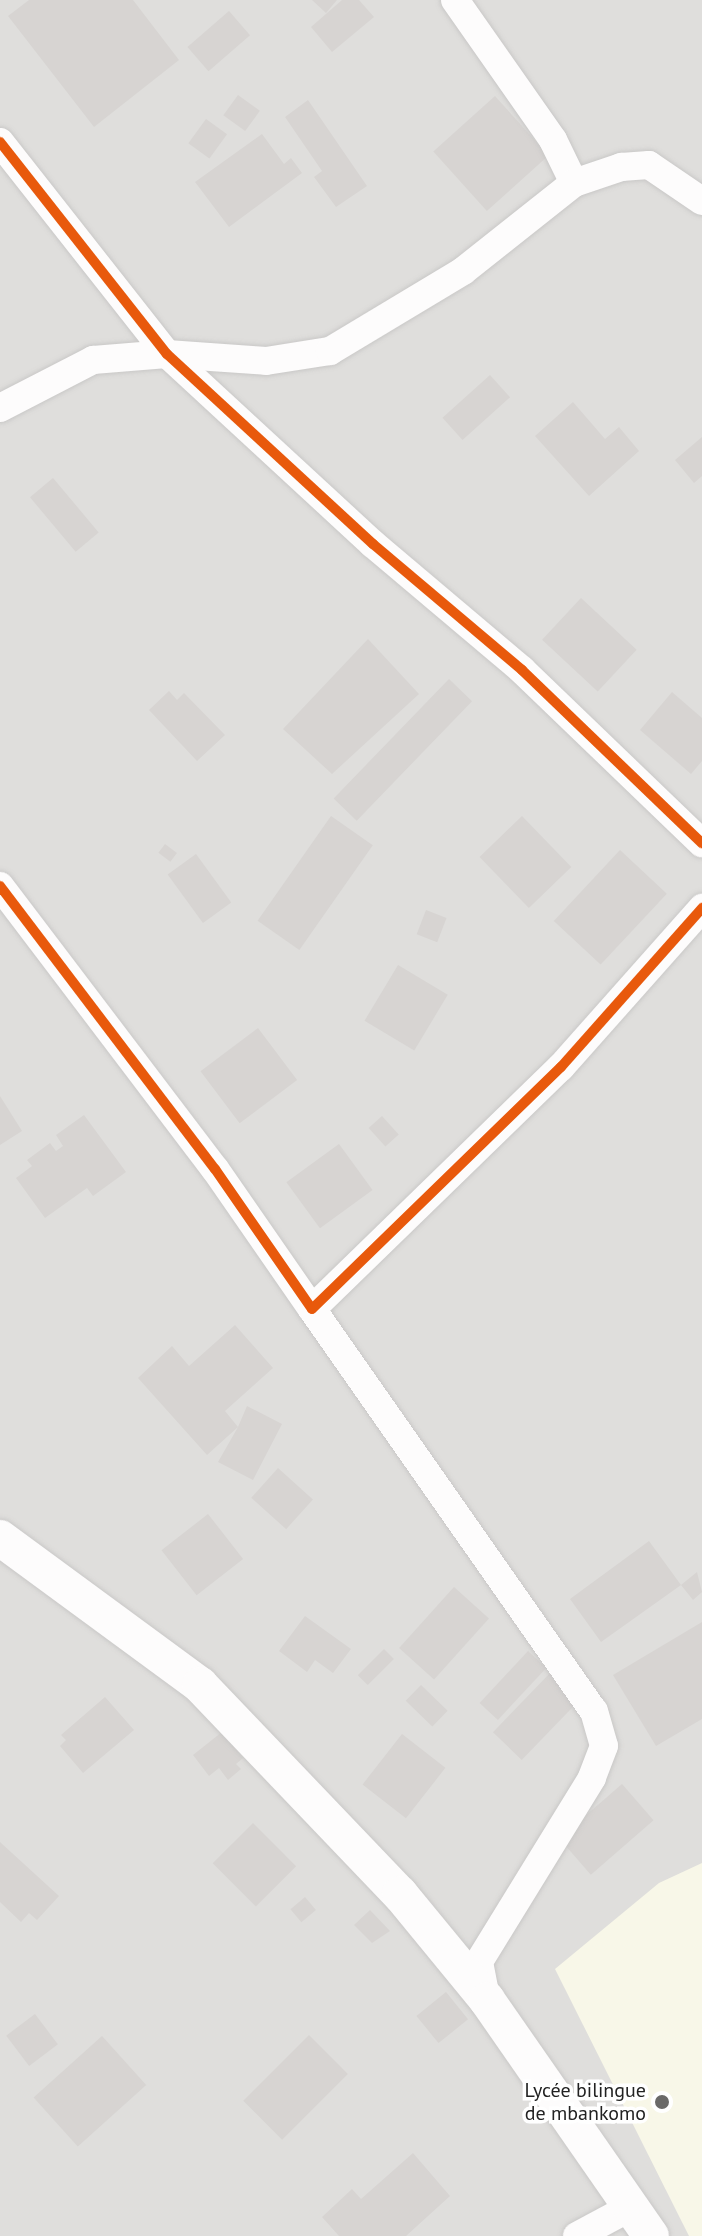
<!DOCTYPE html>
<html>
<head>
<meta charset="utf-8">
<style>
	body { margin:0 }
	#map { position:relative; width:702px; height:2236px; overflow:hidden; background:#f0eeeb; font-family:"PT Sans",sans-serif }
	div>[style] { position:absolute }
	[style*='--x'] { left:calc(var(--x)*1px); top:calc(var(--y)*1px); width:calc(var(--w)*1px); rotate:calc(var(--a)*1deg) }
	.residential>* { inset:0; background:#dfdedc; transform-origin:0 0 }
	.education>* { inset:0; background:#f8f7e8 }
	.building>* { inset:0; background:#d7d4d2; transform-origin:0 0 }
	.roads { filter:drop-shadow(0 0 2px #c9c8c7) drop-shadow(0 0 2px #c9c8c7) }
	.minor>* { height:28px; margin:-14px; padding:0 14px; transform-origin:14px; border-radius:14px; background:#fdfcfc }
	.tertiary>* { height:36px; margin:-18px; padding:0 18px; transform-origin:18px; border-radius:18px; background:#fdfcfc }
	.cycleway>* { height:10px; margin:-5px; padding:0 5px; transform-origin:5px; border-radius:5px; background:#e8590c }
	.dots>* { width:22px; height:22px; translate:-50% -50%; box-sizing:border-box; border:4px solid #fff; border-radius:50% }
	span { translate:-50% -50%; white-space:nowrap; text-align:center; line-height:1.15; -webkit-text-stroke:7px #fff; paint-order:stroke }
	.poi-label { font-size:20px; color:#222 }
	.right { translate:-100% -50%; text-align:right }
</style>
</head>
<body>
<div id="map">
	<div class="residential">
		<i style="left:0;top:0;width:702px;height:2236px"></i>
	</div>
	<div class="education">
		<i style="clip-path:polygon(702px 1863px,702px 2236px,689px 2236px,555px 1969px,659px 1883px)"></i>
	</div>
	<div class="building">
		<i style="clip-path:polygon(29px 0,133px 0,179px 60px,94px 127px,8px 16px)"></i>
		<i style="clip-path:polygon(312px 0,337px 0,326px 13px)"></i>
		<i style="clip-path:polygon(342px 0,359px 0,374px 17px,332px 52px,311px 27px)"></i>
		<i style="left:229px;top:11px;width:32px;height:55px;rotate:49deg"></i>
		<i style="left:238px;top:95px;width:27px;height:25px;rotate:36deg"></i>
		<i style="left:495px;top:96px;width:80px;height:83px;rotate:48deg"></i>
		<i style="clip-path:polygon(308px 100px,367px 186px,336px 207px,314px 177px,322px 171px,285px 117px)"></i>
		<i style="left:206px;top:119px;width:26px;height:30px;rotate:36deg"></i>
		<i style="clip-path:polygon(262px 134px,284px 164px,291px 158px,302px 173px,229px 227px,195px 182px)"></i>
		<i style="left:490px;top:375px;width:30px;height:64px;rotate:48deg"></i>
		<i style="clip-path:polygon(573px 402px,605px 439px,619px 427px,639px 451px,589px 496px,535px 436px)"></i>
		<i style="clip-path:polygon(702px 437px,702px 476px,694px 483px,675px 460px)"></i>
		<i style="left:53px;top:478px;width:71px;height:30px;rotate:50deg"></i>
		<i style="left:581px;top:598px;width:76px;height:57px;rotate:43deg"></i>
		<i style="clip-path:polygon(368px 639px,419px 694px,332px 774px,283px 729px)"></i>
		<i style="left:449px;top:679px;width:32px;height:166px;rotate:44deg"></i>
		<i style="clip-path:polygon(169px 691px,177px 700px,184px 693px,225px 735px,197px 761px,149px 710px)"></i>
		<i style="clip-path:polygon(672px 692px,702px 718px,702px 761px,691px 774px,640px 730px)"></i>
		<i style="left:331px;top:816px;width:51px;height:128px;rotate:35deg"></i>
		<i style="left:522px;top:816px;width:71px;height:59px;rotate:46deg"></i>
		<i style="left:165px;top:844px;width:15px;height:11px;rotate:37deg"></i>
		<i style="left:620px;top:850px;width:64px;height:97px;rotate:43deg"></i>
		<i style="left:196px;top:854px;width:60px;height:35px;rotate:54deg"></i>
		<i style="left:426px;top:910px;width:22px;height:26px;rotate:21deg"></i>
		<i style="left:398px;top:965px;width:58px;height:65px;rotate:31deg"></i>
		<i style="left:258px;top:1028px;width:65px;height:72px;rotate:53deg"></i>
		<i style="clip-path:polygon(0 1096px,22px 1131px,0 1145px)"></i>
		<i style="clip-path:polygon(84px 1115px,126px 1172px,93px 1196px,87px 1188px,45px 1218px,16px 1178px,32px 1166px,27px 1160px,50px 1143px,56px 1151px,63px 1146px,56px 1135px)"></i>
		<i style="left:382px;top:1116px;width:25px;height:18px;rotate:48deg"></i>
		<i style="left:339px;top:1144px;width:57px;height:65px;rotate:54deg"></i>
		<i style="clip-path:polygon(235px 1325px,273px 1368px,225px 1411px,238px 1427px,247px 1406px,282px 1424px,253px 1480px,218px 1462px,238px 1427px,207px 1455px,138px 1378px,172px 1346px,189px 1366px)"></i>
		<i style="left:278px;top:1468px;width:47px;height:40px;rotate:42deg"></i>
		<i style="left:208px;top:1514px;width:57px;height:59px;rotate:52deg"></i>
		<i style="clip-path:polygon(649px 1541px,681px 1585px,697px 1572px,702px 1592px,693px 1600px,681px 1585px,601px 1642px,570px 1599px)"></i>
		<i style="left:454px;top:1587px;width:47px;height:82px;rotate:42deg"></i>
		<i style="clip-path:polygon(305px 1616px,351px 1649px,333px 1673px,315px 1660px,307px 1672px,279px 1651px)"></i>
		<i style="clip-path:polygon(702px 1622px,702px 1719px,656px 1746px,613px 1675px)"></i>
		<i style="left:384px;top:1649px;width:14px;height:37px;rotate:45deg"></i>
		<i style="left:528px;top:1651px;width:25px;height:71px;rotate:43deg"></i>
		<i style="left:552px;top:1671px;width:40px;height:85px;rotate:44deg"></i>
		<i style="left:421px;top:1685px;width:37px;height:22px;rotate:44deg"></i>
		<i style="clip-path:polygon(105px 1697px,134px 1730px,83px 1773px,60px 1746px,66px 1740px,61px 1735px)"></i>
		<i style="clip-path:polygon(222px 1732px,243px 1758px,236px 1764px,241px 1769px,228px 1780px,219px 1768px,209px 1776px,193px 1755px)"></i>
		<i style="left:402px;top:1734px;width:55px;height:64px;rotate:38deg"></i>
		<i style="left:622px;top:1784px;width:48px;height:83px;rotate:49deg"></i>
		<i style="left:253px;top:1823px;width:61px;height:57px;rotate:45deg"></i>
		<i style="clip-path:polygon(0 1842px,59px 1896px,37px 1920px,29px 1913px,21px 1922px,0 1902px)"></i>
		<i style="left:305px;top:1897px;width:17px;height:19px;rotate:50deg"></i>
		<i style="clip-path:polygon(370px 1910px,390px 1931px,372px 1943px,354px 1925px)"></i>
		<i style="left:446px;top:1992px;width:35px;height:38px;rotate:51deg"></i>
		<i style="left:35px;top:2014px;width:38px;height:36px;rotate:53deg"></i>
		<i style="left:309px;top:2035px;width:55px;height:93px;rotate:45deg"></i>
		<i style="left:102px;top:2036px;width:66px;height:92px;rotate:48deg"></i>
		<i style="clip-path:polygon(413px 2153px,450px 2196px,406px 2236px,339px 2236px,322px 2217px,352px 2189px,361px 2199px)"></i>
	</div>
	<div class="roads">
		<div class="minor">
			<i style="--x:455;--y:0;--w:171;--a:55"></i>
			<i style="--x:553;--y:140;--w:48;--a:64"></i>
			<i style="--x:0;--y:142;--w:270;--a:51.8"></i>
			<i style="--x:167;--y:354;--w:280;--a:42.7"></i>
			<i style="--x:373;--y:544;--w:195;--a:40.2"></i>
			<i style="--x:522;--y:670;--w:250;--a:43.9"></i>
			<i style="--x:0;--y:408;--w:105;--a:-27.3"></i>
			<i style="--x:93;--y:360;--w:74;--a:-4.6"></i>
			<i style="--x:167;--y:354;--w:99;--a:4"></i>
			<i style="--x:266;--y:361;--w:65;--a:-8.9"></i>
			<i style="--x:330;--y:351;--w:155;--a:-31"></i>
			<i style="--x:463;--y:271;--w:142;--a:-38.4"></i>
			<i style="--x:574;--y:183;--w:50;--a:-18.8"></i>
			<i style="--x:621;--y:167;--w:28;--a:-4"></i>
			<i style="--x:649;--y:165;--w:64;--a:34.2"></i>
			<i style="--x:0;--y:886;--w:355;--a:52.8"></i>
			<i style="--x:215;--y:1169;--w:170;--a:55.3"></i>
			<i style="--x:312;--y:1309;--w:347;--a:-44.2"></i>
			<i style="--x:561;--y:1067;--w:213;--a:-48.4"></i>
			<i style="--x:312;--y:1309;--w:491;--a:55"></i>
			<i style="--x:594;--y:1711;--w:36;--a:74"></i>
			<i style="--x:604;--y:1746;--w:34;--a:111"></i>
			<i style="--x:592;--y:1778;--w:216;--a:121.6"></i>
			<i style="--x:479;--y:1962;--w:38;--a:79"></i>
			<i style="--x:577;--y:2236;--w:64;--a:-28.2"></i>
		</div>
		<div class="tertiary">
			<i style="--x:0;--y:1538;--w:248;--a:36.3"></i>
			<i style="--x:200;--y:1685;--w:289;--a:46.3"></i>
			<i style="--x:400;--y:1894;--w:137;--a:50.6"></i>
			<i style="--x:487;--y:2000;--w:287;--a:55.2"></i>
		</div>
	</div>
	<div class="cycleway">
		<i style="--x:0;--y:142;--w:270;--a:51.8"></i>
		<i style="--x:167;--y:354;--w:280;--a:42.7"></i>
		<i style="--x:373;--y:544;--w:195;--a:40.2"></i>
		<i style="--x:522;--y:670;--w:250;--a:43.9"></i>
		<i style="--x:0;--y:886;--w:355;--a:52.8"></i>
		<i style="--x:215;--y:1169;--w:170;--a:55.3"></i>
		<i style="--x:312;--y:1309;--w:347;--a:-44.2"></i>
		<i style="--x:561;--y:1067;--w:213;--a:-48.4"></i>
	</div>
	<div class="dots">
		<i style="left:662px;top:2102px;background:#6a6968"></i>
	</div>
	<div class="poi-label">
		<span class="right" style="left:646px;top:2102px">Lycée bilingue<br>de mbankomo</span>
	</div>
</div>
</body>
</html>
